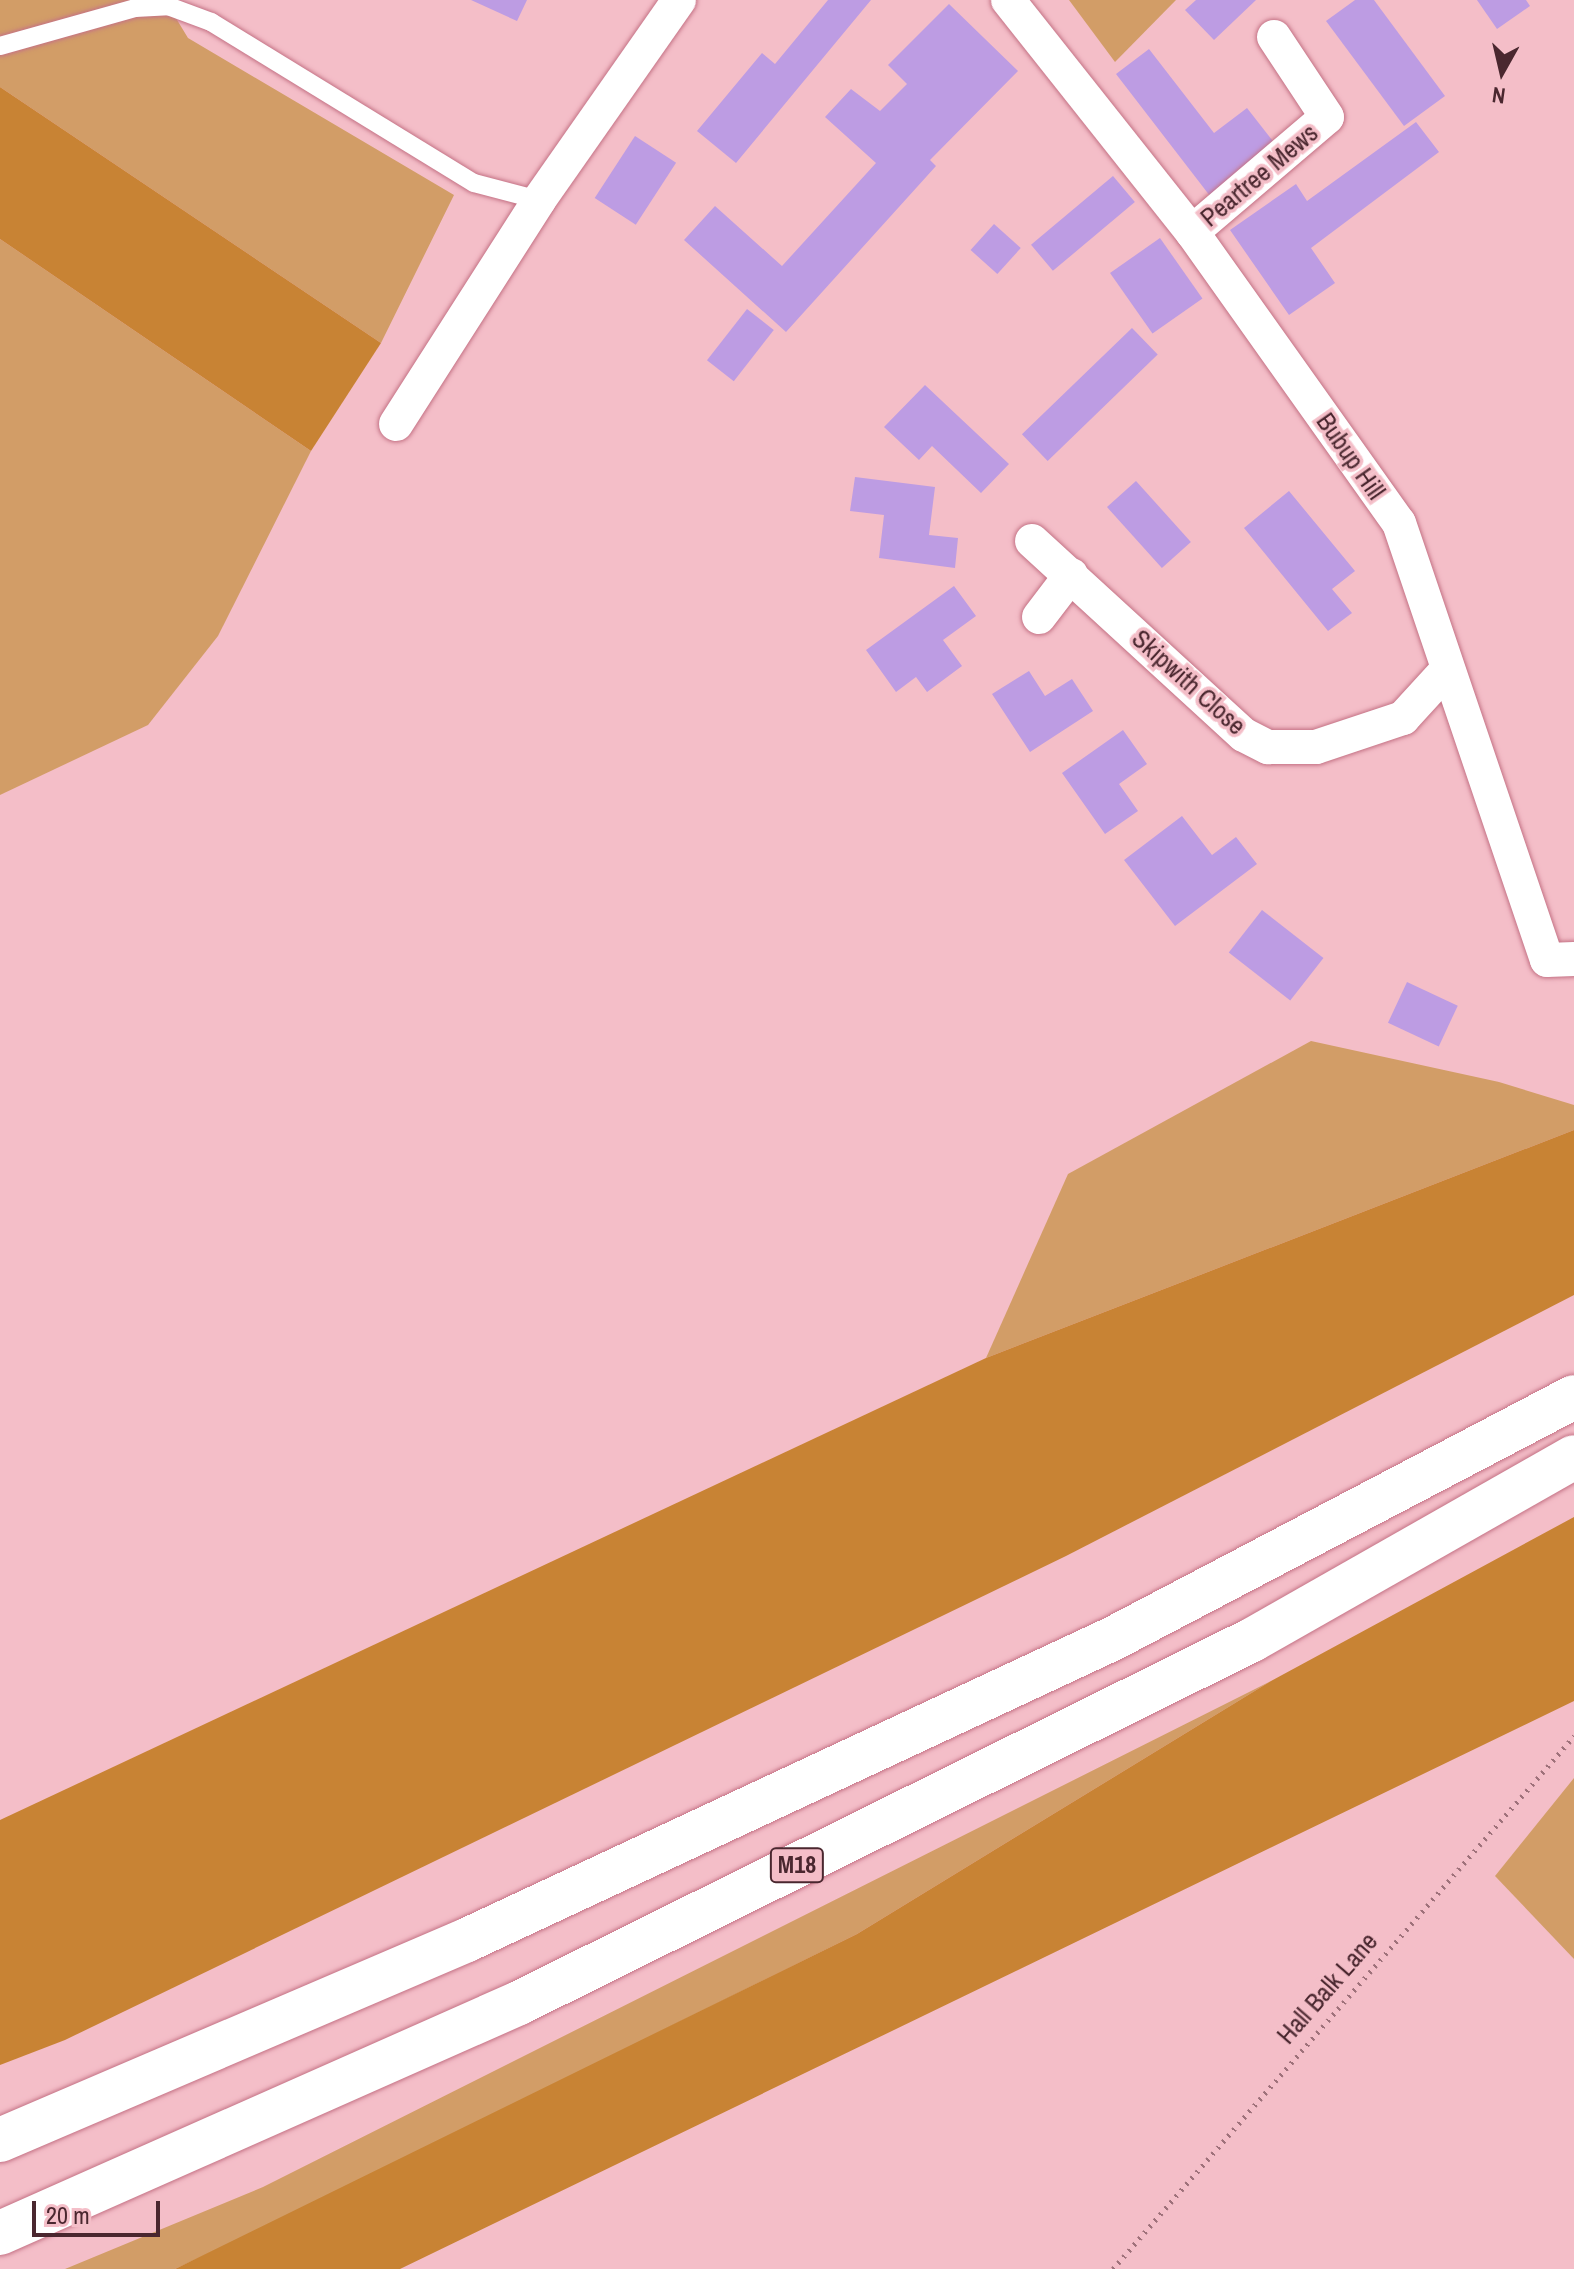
<!DOCTYPE html>
<html>
<head>
<meta charset="utf-8">
<style>
	body { margin:0 }
	#map { position:relative; width:1574px; height:2269px; overflow:hidden; background:#f4bec8; font-family:"Archivo Narrow",sans-serif }
	div>[style] { position:absolute }
	[style*='--x'] { left:calc(var(--x)*1px); top:calc(var(--y)*1px); width:calc(var(--w)*1px); rotate:calc(var(--a)*1deg) }
	.green>* { inset:0; background:#d29d67 }
	.forest>* { inset:0; background:#c88334 }
	.building>* { inset:0; background:#bd9ce3; transform-origin:0 0 }
	.path>* { height:5px; margin-top:-2.5px; transform-origin:0; background:repeating-linear-gradient(90deg,#9e717a 0 2px,transparent 0 8px) }
	.roads { filter:drop-shadow(0 0 2px #c47285) drop-shadow(0 0 2px #c47285) }
	.lane>* { height:18px; margin:-9px; padding:0 9px; transform-origin:9px; border-radius:9px; background:#fff }
	.street>* { height:34px; margin:-17px; padding:0 17px; transform-origin:17px; border-radius:17px; background:#fff }
	.highway>* { height:44px; margin:-22px; padding:0 22px; transform-origin:22px; border-radius:22px; background:#fff }
	span { translate:-50% -50%; white-space:nowrap; text-align:center; line-height:1.15; -webkit-text-stroke:7px #f4bec8; paint-order:stroke }
	.shield-label span { padding:2px 6px; background:#f4bec8; border:2px solid; border-radius:6px; -webkit-text-stroke-width:0 }
	.shield-label { font-size:24px; color:#4a272f; font-weight:700 }
	.street-label { font-size:26px; color:#4a272f }
	.north { position:absolute; left:1462px; top:32px; width:80px; height:80px; -webkit-text-stroke:6px #f4bec8; paint-order:stroke; rotate:188deg; font-size:22px; font-weight:700; line-height:32px; text-align:center; color:#4a272f }
	.north::after { content:''; display:block; margin:auto; width:28px; height:36px; background:#4a272f; clip-path:polygon(50% 0,100% 100%,50% 72%,0 100%) }
	.scale { position:absolute; left:32px; top:2201px; width:128px; height:36px; box-sizing:border-box; border:4px solid #4a272f; border-top:0; padding-left:10px; font-size:24px; line-height:28px; white-space:nowrap; color:#4a272f; -webkit-text-stroke:6px #f4bec8; paint-order:stroke }
</style>
</head>
<body>
<div id="map">
	<div class="green">
		<i style="clip-path:polygon(0 0,165px 0,188px 38px,454px 195px,381px 343px,0 87px)"></i>
		<i style="clip-path:polygon(1069px 0,1176px 0,1115px 62px)"></i>
		<i style="clip-path:polygon(0 239px,311px 451px,218px 636px,148px 725px,0 795px)"></i>
		<i style="clip-path:polygon(1311px 1041px,1499px 1082px,1574px 1105px,1574px 1130px,986px 1358px,1068px 1174px)"></i>
		<i style="clip-path:polygon(1271px 1681px,857px 1934px,261px 2229px,175px 2269px,65px 2269px,263px 2187px)"></i>
		<i style="clip-path:polygon(1574px 1778px,1574px 1959px,1495px 1876px)"></i>
	</div>
	<div class="forest">
		<i style="clip-path:polygon(0 87px,381px 343px,311px 451px,0 239px)"></i>
		<i style="clip-path:polygon(1574px 1130px,1574px 1295px,1066px 1556px,65px 2040px,0 2065px,0 1820px,986px 1358px)"></i>
		<i style="clip-path:polygon(1574px 1517px,1574px 1701px,400px 2269px,175px 2269px,857px 1934px,1271px 1681px)"></i>
	</div>
	<div class="building">
		<i style="clip-path:polygon(471px 0,527px 0,517px 21px)"></i>
		<i style="clip-path:polygon(828px 0,871px 0,736px 163px,697px 131px,762px 53px,775px 64px)"></i>
		<i style="clip-path:polygon(1196px 0,1256px 0,1214px 40px,1185px 10px)"></i>
		<i style="clip-path:polygon(1355px 0,1374px 0,1445px 96px,1404px 126px,1326px 21px)"></i>
		<i style="clip-path:polygon(1477px 0,1526px 0,1530px 6px,1497px 29px)"></i>
		<i style="clip-path:polygon(949px 4px,1018px 71px,930px 160px,936px 166px,786px 332px,684px 240px,715px 206px,782px 266px,876px 163px,825px 117px,851px 89px,880px 111px,907px 84px,888px 65px)"></i>
		<i style="clip-path:polygon(1149px 49px,1214px 133px,1247px 108px,1276px 145px,1210px 196px,1116px 74px)"></i>
		<i style="clip-path:polygon(1416px 122px,1439px 152px,1311px 248px,1335px 283px,1289px 315px,1230px 230px,1296px 184px,1307px 201px)"></i>
		<i style="left:635px;top:136px;width:49px;height:74px;rotate:33deg"></i>
		<i style="left:1113px;top:176px;width:34px;height:107px;rotate:50deg"></i>
		<i style="left:994px;top:224px;width:36px;height:35px;rotate:42deg"></i>
		<i style="left:1160px;top:238px;width:74px;height:61px;rotate:55deg"></i>
		<i style="left:747px;top:309px;width:34px;height:65px;rotate:38deg"></i>
		<i style="left:1132px;top:328px;width:37px;height:153px;rotate:46deg"></i>
		<i style="clip-path:polygon(925px 385px,1009px 464px,981px 493px,932px 446px,919px 460px,884px 427px)"></i>
		<i style="clip-path:polygon(855px 477px,935px 487px,929px 535px,958px 538px,955px 568px,879px 558px,884px 515px,850px 511px)"></i>
		<i style="left:1136px;top:481px;width:82px;height:39px;rotate:48deg"></i>
		<i style="clip-path:polygon(1289px 491px,1355px 571px,1332px 589px,1352px 613px,1328px 631px,1244px 528px)"></i>
		<i style="clip-path:polygon(954px 586px,976px 616px,943px 640px,962px 666px,927px 692px,916px 677px,896px 692px,866px 650px)"></i>
		<i style="clip-path:polygon(1029px 671px,1045px 696px,1072px 679px,1093px 711px,1030px 752px,992px 694px)"></i>
		<i style="clip-path:polygon(1123px 730px,1147px 764px,1119px 784px,1138px 811px,1105px 834px,1062px 773px)"></i>
		<i style="clip-path:polygon(1182px 816px,1212px 855px,1236px 837px,1257px 864px,1175px 926px,1124px 860px)"></i>
		<i style="left:1262px;top:910px;width:78px;height:54px;rotate:38deg"></i>
		<i style="left:1407px;top:982px;width:56px;height:45px;rotate:25deg"></i>
	</div>
	<div class="path">
		<i style="--x:1113;--y:2269;--w:705;--a:-49.14"></i>
	</div>
	<div class="roads">
		<div class="lane">
			<i style="--x:0;--y:46;--w:140;--a:-15.7"></i>
			<i style="--x:135;--y:8;--w:33;--a:-3"></i>
			<i style="--x:168;--y:6;--w:46;--a:20.4"></i>
			<i style="--x:211;--y:22;--w:308;--a:31.5"></i>
			<i style="--x:474;--y:183;--w:67;--a:14.7"></i>
		</div>
		<div class="street">
			<i style="--x:1008;--y:0;--w:296;--a:51.6"></i>
			<i style="--x:1192;--y:232;--w:357;--a:54.6"></i>
			<i style="--x:1399;--y:523;--w:461;--a:71.3"></i>
			<i style="--x:1547;--y:960;--w:27;--a:-2"></i>
			<i style="--x:1192;--y:232;--w:177;--a:-40.4"></i>
			<i style="--x:1327;--y:117;--w:96;--a:-123.5"></i>
			<i style="--x:396;--y:424;--w:266;--a:-57.4"></i>
			<i style="--x:539;--y:200;--w:244;--a:-55"></i>
			<i style="--x:1032;--y:541;--w:287;--a:42.5"></i>
			<i style="--x:1244;--y:735;--w:27;--a:27"></i>
			<i style="--x:1268;--y:747;--w:48;--a:0"></i>
			<i style="--x:1316;--y:747;--w:92;--a:-18.4"></i>
			<i style="--x:1403;--y:718;--w:65;--a:-47.5"></i>
			<i style="--x:1039;--y:617;--w:53;--a:-52.7"></i>
		</div>
		<div class="highway">
			<i style="--x:0;--y:2140;--w:508;--a:-23.18"></i>
			<i style="--x:467;--y:1940;--w:714;--a:-25.02"></i>
			<i style="--x:1114;--y:1638;--w:519;--a:-27.65"></i>
			<i style="--x:0;--y:2233;--w:568;--a:-23.9"></i>
			<i style="--x:519;--y:2003;--w:818;--a:-26.35"></i>
			<i style="--x:1252;--y:1640;--w:370;--a:-29.6"></i>
		</div>
	</div>
	<div class="shield-label">
		<span style="left:797px;top:1865px">M18</span>
	</div>
	<div class="street-label">
		<span style="left:1259px;top:175px;rotate:-40deg">Peartree Mews</span>
		<span style="left:1351px;top:456px;rotate:55deg">Bubup Hill</span>
		<span style="left:1189px;top:682px;rotate:42deg">Skipwith Close</span>
		<span style="left:1327px;top:1988px;rotate:-49deg">Hall Balk Lane</span>
	</div>
	<div class="north">N</div>
	<div class="scale">20 m</div>
</div>
</body>
</html>
